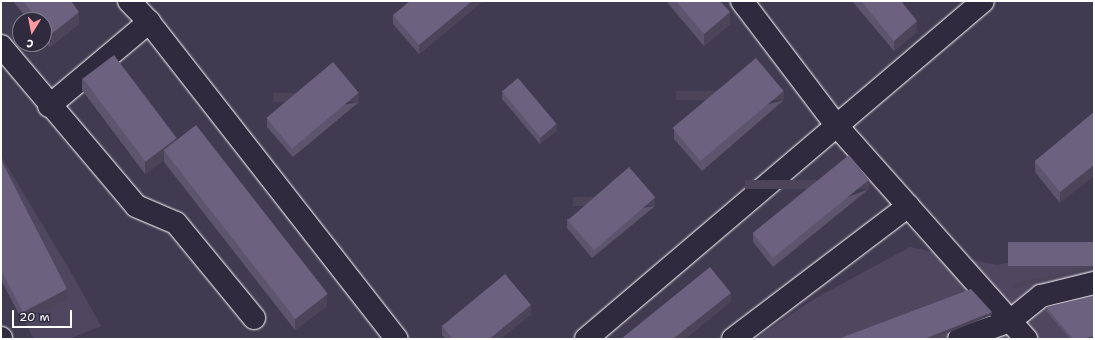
<!DOCTYPE html>
<html>
<head>
<meta charset="utf-8">
<style>
	body { margin:0 }
	#map { position:relative; width:1095px; height:340px; overflow:hidden; background:#413b51; font-family:"Shantell Sans",sans-serif }
	div>[style] { position:absolute }
	[style*='--x'] { left:calc(var(--x)*1px); top:calc(var(--y)*1px); width:calc(var(--w)*1px); rotate:calc(var(--a)*1deg) }
	.built>* { inset:0; background:#4e475f }
	.roads { filter:drop-shadow(0 0 1px #fff) drop-shadow(0 0 1px #fff) }
	.minor>* { height:22px; margin:-11px; padding:0 11px; transform-origin:11px; border-radius:11px; background:#2f2a3d }
	.wall>* { inset:0; background:#5d546e }
	.shaded-wall>* { inset:0; background:#4c455a; transform-origin:0 0 }
	.building>* { inset:0; background:#6c6280; transform-origin:0 0 }
	span { translate:-50% -50%; white-space:nowrap; text-align:center; line-height:1.15; -webkit-text-stroke:3px #2f2a3d; paint-order:stroke }
	.frame { position:absolute; inset:0; border:2px solid #fff; pointer-events:none }
	.north { position:absolute; left:12px; top:12px; width:40px; height:40px; box-sizing:border-box; background:#2f2a3d; border:1px solid #827f8b; border-radius:50%; rotate:190deg; font-size:11px; font-weight:700; line-height:16px; text-align:center; color:#fff }
	.north::after { content:''; display:block; margin:auto; width:14px; height:18px; background:#ff9aa2; clip-path:polygon(50% 0,100% 100%,50% 72%,0 100%) }
	.scale { position:absolute; left:12px; top:310px; width:60px; height:18px; box-sizing:border-box; border:2px solid #fff; border-top:0; padding-left:5px; font-size:12px; line-height:14px; white-space:nowrap; color:#fff; -webkit-text-stroke:3px #2f2a3d; paint-order:stroke }
</style>
</head>
<body>
<div id="map">
	<div class="built">
		<i style="clip-path:polygon(1px 156px,72px 274px,101px 326px,69px 339px,34px 339px,1px 278px)"></i>
		<i style="clip-path:polygon(1094px 244px,1094px 339px,755px 339px,814px 299px,910px 247px,997px 265px)"></i>
	</div>
	<div class="roads">
		<div class="minor">
			<i style="--x:129;--y:1;--w:29;--a:46"></i>
			<i style="--x:742;--y:1;--w:157;--a:52.8"></i>
			<i style="--x:837;--y:126;--w:285;--a:48.4"></i>
			<i style="--x:1;--y:46;--w:209;--a:49.8"></i>
			<i style="--x:136;--y:206;--w:43;--a:23"></i>
			<i style="--x:176;--y:223;--w:123;--a:50.6"></i>
			<i style="--x:49;--y:106;--w:131;--a:-40"></i>
			<i style="--x:149;--y:22;--w:402;--a:52"></i>
			<i style="--x:1;--y:338;--w:1;--a:90"></i>
			<i style="--x:586;--y:339;--w:521;--a:-40.41"></i>
			<i style="--x:733;--y:339;--w:220;--a:-37.2"></i>
			<i style="--x:959;--y:339;--w:54;--a:-19.4"></i>
			<i style="--x:1010;--y:321;--w:40;--a:-39"></i>
			<i style="--x:1041;--y:296;--w:55;--a:-13.8"></i>
		</div>
	</div>
	<div class="wall">
		<i style="clip-path:polygon(13px 1px,71px 1px,79px 24px,50px 47px,44px 40px,44px 20px,28px 20px)"></i>
		<i style="clip-path:polygon(483px 1px,419px 54px,393px 24px,393px 15px)"></i>
		<i style="clip-path:polygon(666px 1px,720px 1px,730px 24px,704px 46px)"></i>
		<i style="clip-path:polygon(852px 1px,901px 1px,917px 32px,894px 51px)"></i>
		<i style="clip-path:polygon(82px 78px,177px 140px,327px 306px,295px 330px,164px 162px,164px 160px,145px 174px,82px 90px)"></i>
		<i style="clip-path:polygon(502px 92px,557px 130px,540px 144px,502px 99px)"></i>
		<i style="clip-path:polygon(784px 100px,702px 171px,674px 139px,674px 130px)"></i>
		<i style="clip-path:polygon(359px 102px,293px 157px,267px 127px,267px 118px)"></i>
		<i style="clip-path:polygon(1094px 112px,1060px 203px,1035px 172px,1035px 161px)"></i>
		<i style="clip-path:polygon(1px 160px,67px 300px,23px 322px,1px 280px)"></i>
		<i style="clip-path:polygon(869px 189px,773px 267px,753px 242px,753px 233px)"></i>
		<i style="clip-path:polygon(655px 206px,592px 258px,567px 228px,567px 219px)"></i>
		<i style="clip-path:polygon(1046px 307px,1094px 339px,1070px 339px,1046px 311px)"></i>
		<i style="clip-path:polygon(531px 314px,500px 339px,446px 339px,442px 335px,442px 326px)"></i>
	</div>
	<div class="shaded-wall">
		<i style="clip-path:polygon(472px 1px,483px 1px,419px 54px,419px 45px)"></i>
		<i style="clip-path:polygon(79px 12px,79px 24px,50px 47px,50px 35px)"></i>
		<i style="clip-path:polygon(730px 12px,730px 24px,704px 46px,704px 34px)"></i>
		<i style="clip-path:polygon(917px 21px,917px 32px,894px 51px,894px 41px)"></i>
		<i style="left:784px;top:91px;width:9px;height:108px;rotate:90deg"></i>
		<i style="left:359px;top:93px;width:9px;height:86px;rotate:90deg"></i>
		<i style="clip-path:polygon(557px 124px,557px 130px,540px 144px,540px 138px)"></i>
		<i style="clip-path:polygon(177px 138px,177px 150px,164px 150px,164px 160px,145px 174px,145px 162px)"></i>
		<i style="clip-path:polygon(1094px 165px,1094px 176px,1060px 203px,1060px 192px)"></i>
		<i style="left:869px;top:180px;width:9px;height:124px;rotate:90deg"></i>
		<i style="left:655px;top:197px;width:9px;height:82px;rotate:90deg"></i>
		<i style="clip-path:polygon(1094px 266px,1094px 269px,1013px 288px,1013px 284px)"></i>
		<i style="clip-path:polygon(67px 289px,67px 300px,23px 322px,23px 312px)"></i>
		<i style="clip-path:polygon(731px 293px,731px 302px,685px 339px,673px 339px)"></i>
		<i style="clip-path:polygon(327px 294px,327px 306px,295px 330px,295px 318px)"></i>
		<i style="clip-path:polygon(531px 305px,531px 314px,500px 339px,489px 339px)"></i>
		<i style="clip-path:polygon(992px 312px,992px 315px,933px 339px,924px 339px)"></i>
		<i style="clip-path:polygon(1094px 336px,1094px 339px,1081px 339px)"></i>
	</div>
	<div class="building">
		<i style="clip-path:polygon(23px 1px,71px 1px,79px 12px,50px 35px,44px 27px,44px 20px,38px 20px)"></i>
		<i style="clip-path:polygon(410px 1px,472px 1px,419px 45px,393px 15px)"></i>
		<i style="clip-path:polygon(676px 1px,720px 1px,730px 12px,704px 34px)"></i>
		<i style="clip-path:polygon(861px 1px,901px 1px,917px 21px,894px 41px)"></i>
		<i style="left:114px;top:55px;width:104px;height:39px;rotate:53deg"></i>
		<i style="left:756px;top:58px;width:43px;height:109px;rotate:50deg"></i>
		<i style="left:333px;top:62px;width:40px;height:87px;rotate:50deg"></i>
		<i style="left:518px;top:78px;width:60px;height:21px;rotate:50deg"></i>
		<i style="clip-path:polygon(1094px 112px,1094px 165px,1060px 192px,1035px 161px)"></i>
		<i style="left:196px;top:125px;width:214px;height:41px;rotate:52deg"></i>
		<i style="left:849px;top:155px;width:32px;height:124px;rotate:51deg"></i>
		<i style="clip-path:polygon(1px 160px,67px 289px,23px 312px,1px 270px)"></i>
		<i style="left:629px;top:167px;width:40px;height:81px;rotate:49deg"></i>
		<i style="left:1094px;top:242px;width:24px;height:86px;rotate:90deg"></i>
		<i style="clip-path:polygon(710px 267px,731px 293px,673px 339px,621px 339px)"></i>
		<i style="clip-path:polygon(505px 274px,531px 305px,489px 339px,453px 339px,442px 326px)"></i>
		<i style="clip-path:polygon(971px 289px,992px 312px,924px 339px,838px 339px)"></i>
		<i style="clip-path:polygon(1094px 296px,1094px 336px,1081px 339px,1073px 339px,1046px 307px)"></i>
	</div>
	<div class="frame"></div>
	<div class="north">С</div>
	<div class="scale">20 m</div>
</div>
</body>
</html>
